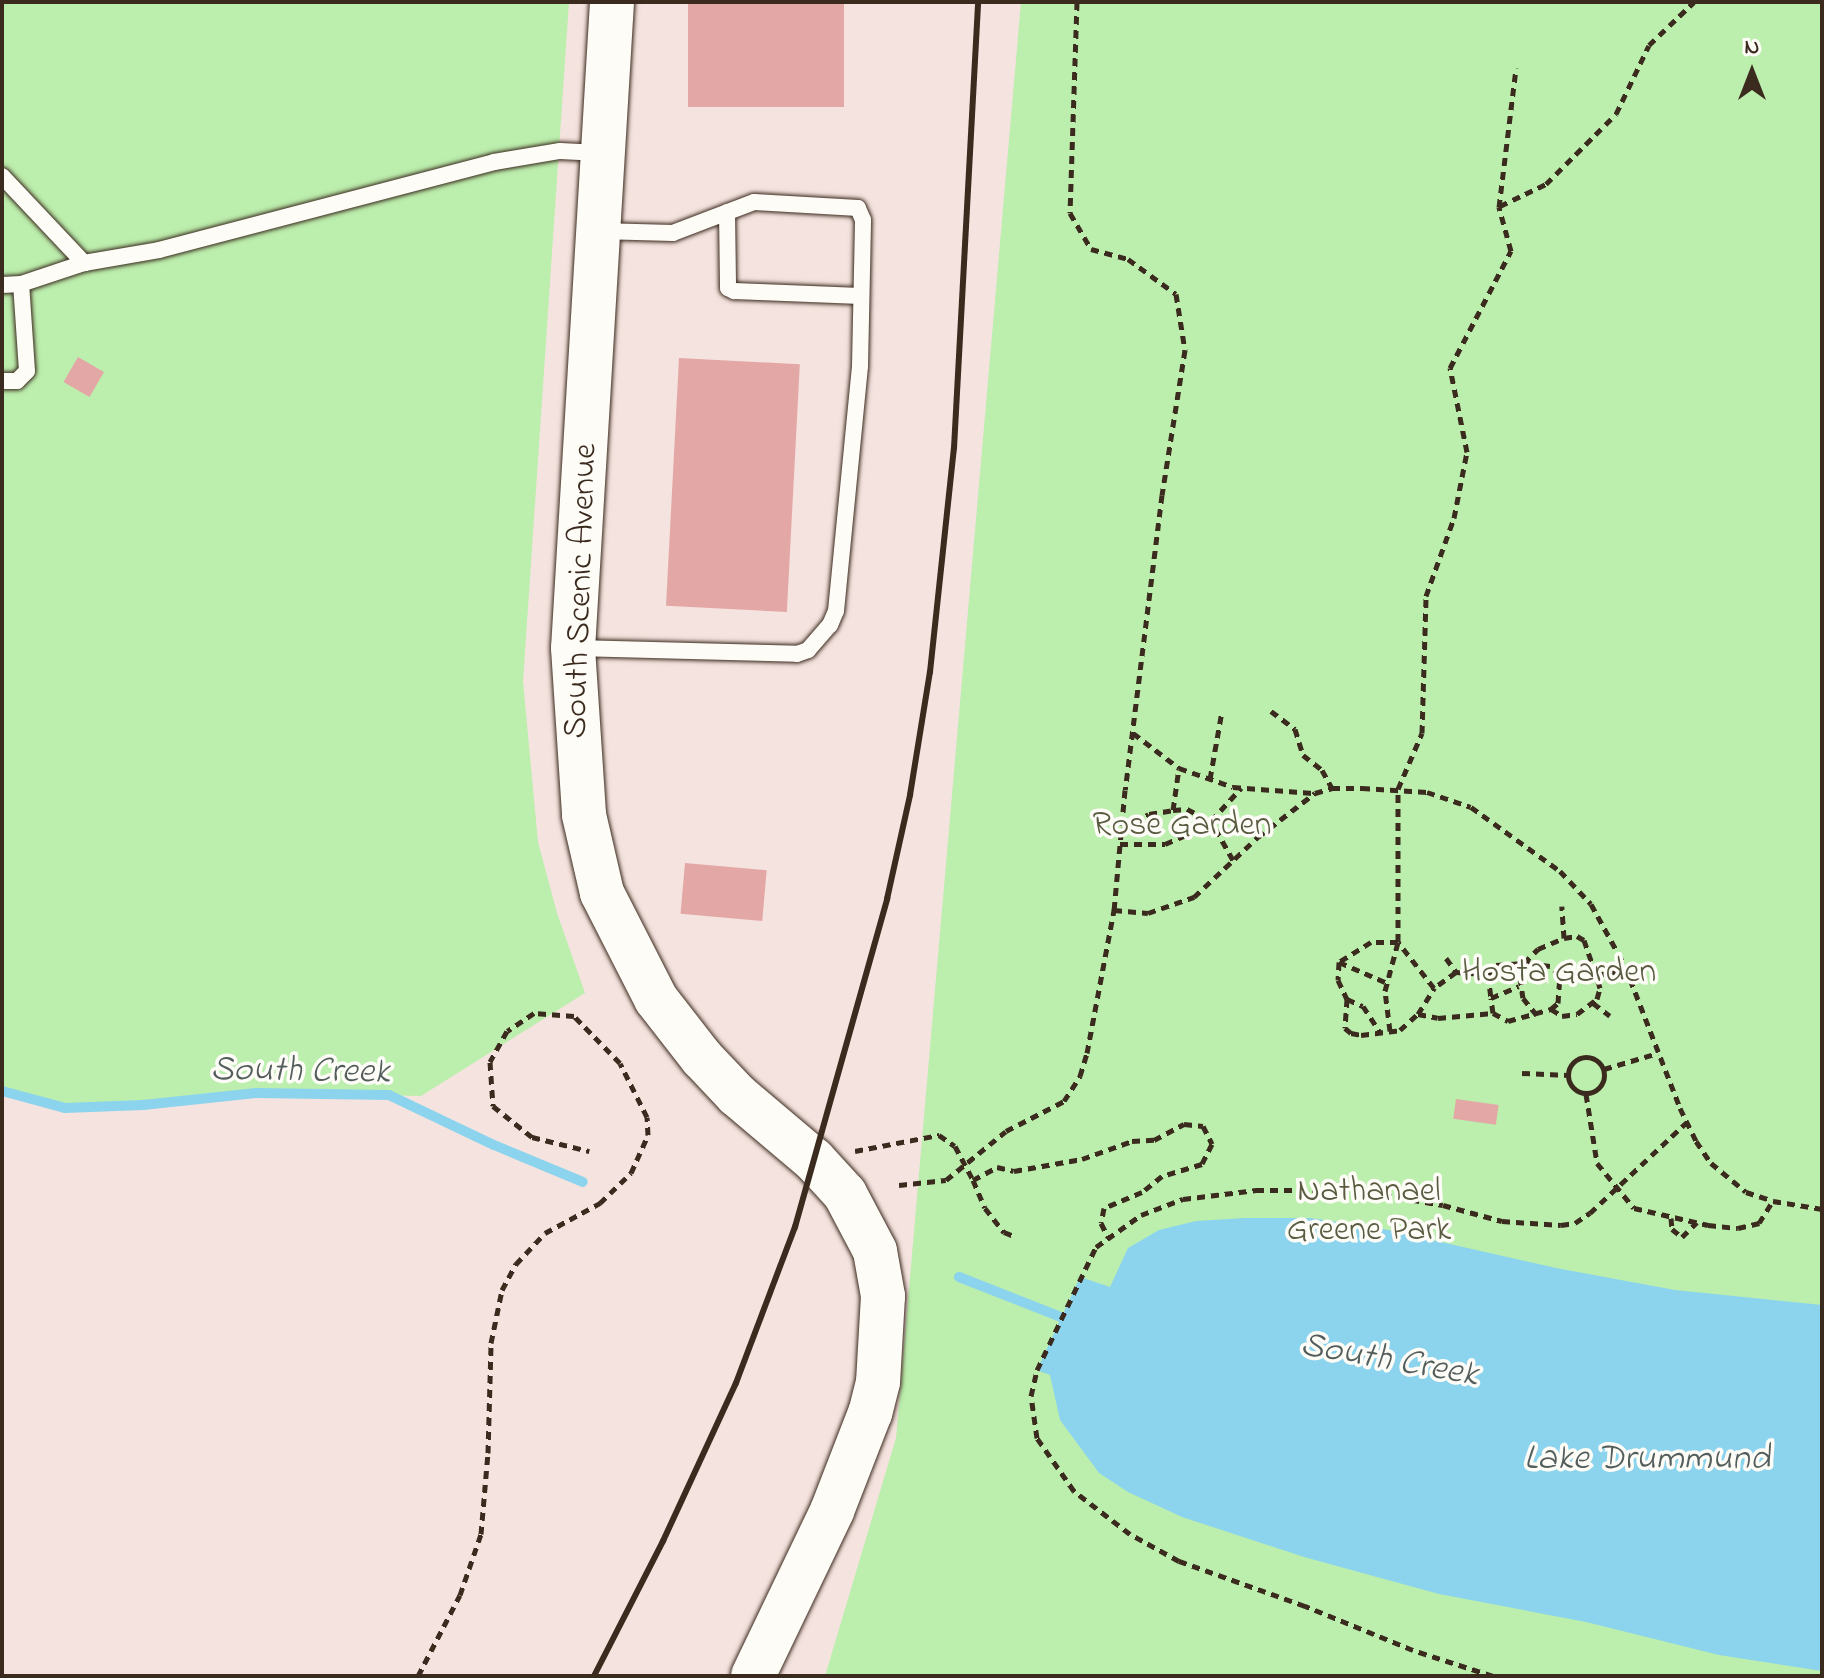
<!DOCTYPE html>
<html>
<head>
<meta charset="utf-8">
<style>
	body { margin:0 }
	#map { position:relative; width:1824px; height:1678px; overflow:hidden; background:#f5e3df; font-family:"Indie Flower",sans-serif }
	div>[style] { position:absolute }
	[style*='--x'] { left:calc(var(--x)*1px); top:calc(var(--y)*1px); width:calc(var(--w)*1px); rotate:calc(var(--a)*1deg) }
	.green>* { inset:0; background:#bceead }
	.water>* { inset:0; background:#8cd4ee }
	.stream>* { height:10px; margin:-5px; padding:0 5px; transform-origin:5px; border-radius:5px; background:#8cd4ee }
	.building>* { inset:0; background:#e3a8a6; transform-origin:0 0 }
	.path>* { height:5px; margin-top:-2.5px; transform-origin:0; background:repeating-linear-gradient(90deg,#3b2a1e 0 8px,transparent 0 14px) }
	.path>.ring { margin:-2.5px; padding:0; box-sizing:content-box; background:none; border:5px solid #3b2a1e; border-radius:50% }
	.roads { filter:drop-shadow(0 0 2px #3b2a1e) drop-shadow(0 0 2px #3b2a1e) }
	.lane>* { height:16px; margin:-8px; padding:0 8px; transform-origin:8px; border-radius:8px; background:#fdfcf7 }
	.secondary>* { height:44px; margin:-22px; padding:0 22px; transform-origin:22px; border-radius:22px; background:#fdfcf7 }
	.rail>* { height:6px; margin:-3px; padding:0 3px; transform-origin:3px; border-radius:3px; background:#3b2a1e }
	span { translate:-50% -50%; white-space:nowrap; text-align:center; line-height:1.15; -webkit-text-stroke:7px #fdfcf7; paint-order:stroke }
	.street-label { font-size:34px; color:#3b2a1e }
	.park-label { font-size:34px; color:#5b5b42 }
	.water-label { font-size:36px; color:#535d5c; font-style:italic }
	.frame { position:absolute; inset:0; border:4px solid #3b2a1e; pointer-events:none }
	.north { position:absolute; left:1712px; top:32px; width:80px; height:80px; -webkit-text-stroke:6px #fdfcf7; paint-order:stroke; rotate:0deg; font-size:22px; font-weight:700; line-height:32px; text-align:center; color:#3b2a1e }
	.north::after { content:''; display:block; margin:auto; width:28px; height:36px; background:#3b2a1e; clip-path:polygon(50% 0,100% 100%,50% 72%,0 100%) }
</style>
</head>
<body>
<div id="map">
	<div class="green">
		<i style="clip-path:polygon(2px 2px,569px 2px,523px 681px,538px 842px,557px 913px,585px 993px,421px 1096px,256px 1093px,143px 1105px,65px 1108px,2px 1091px)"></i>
		<i style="clip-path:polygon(1021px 2px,1822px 2px,1822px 1676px,825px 1676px,896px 1438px)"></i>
	</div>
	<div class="water">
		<i style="clip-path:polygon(1245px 1218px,1310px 1218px,1375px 1227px,1556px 1268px,1675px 1290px,1822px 1305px,1822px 1671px,1719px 1655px,1586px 1622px,1439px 1594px,1304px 1557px,1182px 1517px,1128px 1492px,1099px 1473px,1060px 1420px,1050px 1375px,1037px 1370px,1080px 1277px,1110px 1287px,1128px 1248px,1159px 1230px,1196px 1221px)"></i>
	</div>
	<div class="stream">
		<i style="--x:2;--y:1091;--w:65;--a:15.1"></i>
		<i style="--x:65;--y:1108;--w:78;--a:-2.2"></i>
		<i style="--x:143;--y:1105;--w:114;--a:-6.1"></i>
		<i style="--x:256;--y:1093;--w:133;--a:0.9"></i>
		<i style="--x:389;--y:1095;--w:116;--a:25.5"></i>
		<i style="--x:494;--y:1145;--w:96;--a:22.6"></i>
		<i style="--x:959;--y:1277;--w:120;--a:21.4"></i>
	</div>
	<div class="building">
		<i style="left:688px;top:2px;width:156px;height:105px"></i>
		<i style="left:78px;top:357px;width:30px;height:29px;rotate:30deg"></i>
		<i style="left:679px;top:358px;width:121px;height:248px;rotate:3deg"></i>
		<i style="left:685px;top:863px;width:82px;height:51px;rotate:5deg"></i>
		<i style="left:1456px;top:1099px;width:43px;height:20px;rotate:8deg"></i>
	</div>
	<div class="path">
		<i style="--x:1077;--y:2;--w:211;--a:91.9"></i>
		<i style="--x:1070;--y:213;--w:42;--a:59.7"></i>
		<i style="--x:1091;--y:249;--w:38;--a:15"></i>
		<i style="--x:1128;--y:259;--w:59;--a:36.1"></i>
		<i style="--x:1176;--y:294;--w:57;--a:80.9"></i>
		<i style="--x:1185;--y:350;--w:147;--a:99"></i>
		<i style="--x:1162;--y:495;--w:297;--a:97.1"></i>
		<i style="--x:1125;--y:790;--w:121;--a:95.2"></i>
		<i style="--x:1500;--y:206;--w:51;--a:-25.6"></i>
		<i style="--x:1546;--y:184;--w:99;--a:-45"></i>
		<i style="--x:1616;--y:114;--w:76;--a:-64.4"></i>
		<i style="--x:1649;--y:45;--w:62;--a:-43.7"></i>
		<i style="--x:1271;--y:711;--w:30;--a:37"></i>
		<i style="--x:1295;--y:729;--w:27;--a:73"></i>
		<i style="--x:1303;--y:755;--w:24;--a:38"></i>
		<i style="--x:1322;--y:770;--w:21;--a:61"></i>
		<i style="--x:1133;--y:733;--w:58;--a:37.3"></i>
		<i style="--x:1179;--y:768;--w:57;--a:19.4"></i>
		<i style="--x:1233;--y:787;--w:80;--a:4.3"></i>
		<i style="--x:1210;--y:779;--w:69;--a:-80"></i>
		<i style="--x:1122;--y:830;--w:31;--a:-31"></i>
		<i style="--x:1149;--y:814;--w:24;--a:-9"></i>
		<i style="--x:1173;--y:810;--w:42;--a:-81.9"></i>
		<i style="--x:1120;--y:844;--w:45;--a:0"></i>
		<i style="--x:1165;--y:844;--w:21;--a:-23"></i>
		<i style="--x:1184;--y:836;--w:28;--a:-113"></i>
		<i style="--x:1173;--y:810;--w:14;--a:-4"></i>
		<i style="--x:1187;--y:809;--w:27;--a:27"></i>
		<i style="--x:1211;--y:821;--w:31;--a:151"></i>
		<i style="--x:1233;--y:860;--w:45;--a:-119.4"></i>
		<i style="--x:1211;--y:821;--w:45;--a:-47.7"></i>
		<i style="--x:1564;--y:938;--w:13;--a:-9"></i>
		<i style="--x:1577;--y:936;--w:8;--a:30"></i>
		<i style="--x:1584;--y:940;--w:37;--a:71"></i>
		<i style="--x:1596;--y:975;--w:30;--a:-9"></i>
		<i style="--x:1446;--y:958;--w:17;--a:54"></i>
		<i style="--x:1456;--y:972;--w:27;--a:144"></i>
		<i style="--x:1434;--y:988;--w:58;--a:-128"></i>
		<i style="--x:1398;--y:942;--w:153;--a:-90"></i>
		<i style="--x:1398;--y:789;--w:61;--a:-66.8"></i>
		<i style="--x:1422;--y:733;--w:137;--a:-88.3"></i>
		<i style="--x:1426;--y:596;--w:83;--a:-70.3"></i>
		<i style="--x:1454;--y:518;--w:67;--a:-78.9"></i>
		<i style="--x:1467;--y:452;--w:86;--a:-101.4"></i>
		<i style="--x:1450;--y:368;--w:132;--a:-62.5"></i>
		<i style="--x:1511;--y:251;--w:46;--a:-105.3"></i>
		<i style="--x:1499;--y:207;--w:140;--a:-83"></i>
		<i style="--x:1339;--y:962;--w:52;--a:23.6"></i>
		<i style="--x:1518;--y:963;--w:35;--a:82"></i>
		<i style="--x:1523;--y:998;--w:22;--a:51"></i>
		<i style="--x:1456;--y:972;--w:32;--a:4"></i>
		<i style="--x:1488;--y:974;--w:12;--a:-48"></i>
		<i style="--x:1496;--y:965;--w:28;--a:-4"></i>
		<i style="--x:1524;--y:963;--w:20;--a:-45"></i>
		<i style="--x:1538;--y:949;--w:28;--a:-23"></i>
		<i style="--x:1564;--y:938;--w:32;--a:-94"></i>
		<i style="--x:1488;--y:974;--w:24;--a:83"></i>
		<i style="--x:1347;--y:999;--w:17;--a:24"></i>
		<i style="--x:1363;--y:1006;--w:31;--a:57"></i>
		<i style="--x:1593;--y:1003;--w:21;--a:37"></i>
		<i style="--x:1551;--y:1009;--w:13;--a:32"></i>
		<i style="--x:1562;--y:1016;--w:15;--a:-8"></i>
		<i style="--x:1577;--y:1014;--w:25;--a:-37"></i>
		<i style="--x:1597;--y:999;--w:11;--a:-75"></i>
		<i style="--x:1600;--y:988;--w:14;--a:-107"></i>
		<i style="--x:1596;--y:975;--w:36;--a:174"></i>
		<i style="--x:1493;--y:1013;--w:15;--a:-98"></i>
		<i style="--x:1491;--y:998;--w:30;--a:-23"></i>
		<i style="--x:1418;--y:1014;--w:20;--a:11"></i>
		<i style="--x:1438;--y:1018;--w:55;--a:-5.2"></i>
		<i style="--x:1493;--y:1013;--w:17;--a:28"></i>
		<i style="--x:1508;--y:1021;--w:45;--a:-15.6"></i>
		<i style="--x:1551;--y:1009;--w:9;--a:-41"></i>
		<i style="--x:1558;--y:1003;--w:28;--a:-86"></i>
		<i style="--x:1560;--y:975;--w:13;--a:-138"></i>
		<i style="--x:1550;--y:966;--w:26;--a:-173"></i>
		<i style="--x:1390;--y:1031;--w:40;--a:-97.1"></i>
		<i style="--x:1385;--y:991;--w:51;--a:-75.1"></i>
		<i style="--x:1398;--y:942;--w:27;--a:180"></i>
		<i style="--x:1371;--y:942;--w:38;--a:148"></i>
		<i style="--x:1339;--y:962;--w:18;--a:93"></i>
		<i style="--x:1338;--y:980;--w:21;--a:65"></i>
		<i style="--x:1347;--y:999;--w:29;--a:94"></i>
		<i style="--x:1345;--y:1028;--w:8;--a:40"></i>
		<i style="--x:1351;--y:1033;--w:10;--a:11"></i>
		<i style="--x:1361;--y:1035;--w:39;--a:-7"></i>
		<i style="--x:1400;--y:1030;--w:24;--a:-42"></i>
		<i style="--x:1418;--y:1014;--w:31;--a:-58"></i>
		<i class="ring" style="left:1568px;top:1057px;width:31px;height:31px"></i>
		<i style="--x:1604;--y:1069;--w:56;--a:-16.5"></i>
		<i style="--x:1522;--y:1073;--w:46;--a:2.5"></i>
		<i style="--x:1586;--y:1094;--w:70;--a:80.9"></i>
		<i style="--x:1597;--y:1163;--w:58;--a:50.6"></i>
		<i style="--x:1634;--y:1208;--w:76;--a:12.9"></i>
		<i style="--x:1708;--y:1225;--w:30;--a:6"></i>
		<i style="--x:1738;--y:1228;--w:22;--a:-13"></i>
		<i style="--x:1759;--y:1223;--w:26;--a:-58"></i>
		<i style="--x:855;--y:1151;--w:86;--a:-10.8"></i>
		<i style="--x:939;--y:1135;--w:19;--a:35"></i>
		<i style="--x:955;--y:1146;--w:38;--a:62"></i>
		<i style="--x:973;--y:1180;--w:27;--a:-28"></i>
		<i style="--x:997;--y:1167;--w:17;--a:13"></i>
		<i style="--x:1014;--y:1171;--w:69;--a:-10"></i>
		<i style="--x:1082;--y:1159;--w:53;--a:-19.8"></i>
		<i style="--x:1132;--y:1141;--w:22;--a:-3"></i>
		<i style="--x:1154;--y:1140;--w:34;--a:-28"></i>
		<i style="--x:1184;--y:1124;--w:19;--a:6"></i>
		<i style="--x:1203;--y:1126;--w:20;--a:63"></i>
		<i style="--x:1212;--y:1144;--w:22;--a:117"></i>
		<i style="--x:1202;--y:1164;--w:42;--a:163.3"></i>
		<i style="--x:1162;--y:1176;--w:26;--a:141"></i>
		<i style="--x:1142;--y:1192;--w:41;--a:157.2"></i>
		<i style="--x:1104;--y:1208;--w:15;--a:101"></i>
		<i style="--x:1101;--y:1223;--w:16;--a:63"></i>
		<i style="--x:973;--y:1180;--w:30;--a:67"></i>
		<i style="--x:985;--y:1208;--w:31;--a:52"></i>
		<i style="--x:1004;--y:1232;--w:11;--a:22"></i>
		<i style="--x:899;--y:1185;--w:47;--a:-6.1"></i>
		<i style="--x:946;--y:1180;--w:77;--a:-39.2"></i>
		<i style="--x:1006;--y:1131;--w:65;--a:-27.3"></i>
		<i style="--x:1064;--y:1101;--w:30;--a:-57"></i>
		<i style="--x:1080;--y:1076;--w:24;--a:-73"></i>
		<i style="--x:1087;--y:1053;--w:146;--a:-79.3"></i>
		<i style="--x:1114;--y:910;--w:34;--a:5"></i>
		<i style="--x:1148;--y:913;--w:49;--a:-19.2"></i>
		<i style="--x:1194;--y:897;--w:88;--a:-43.2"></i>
		<i style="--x:1258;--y:837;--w:72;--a:-37.7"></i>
		<i style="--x:1315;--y:793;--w:18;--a:-16"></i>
		<i style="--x:1332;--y:788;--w:30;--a:0"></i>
		<i style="--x:1362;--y:788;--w:65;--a:3.5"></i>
		<i style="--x:1427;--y:792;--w:46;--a:18.8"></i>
		<i style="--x:1471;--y:807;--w:110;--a:35.7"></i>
		<i style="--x:1560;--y:871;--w:45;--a:46.8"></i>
		<i style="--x:1591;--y:904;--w:71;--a:61.3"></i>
		<i style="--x:1625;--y:966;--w:152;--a:68.8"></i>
		<i style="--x:1680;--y:1108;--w:37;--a:64"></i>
		<i style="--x:1696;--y:1141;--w:27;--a:56"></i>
		<i style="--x:1711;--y:1163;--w:45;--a:39.6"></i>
		<i style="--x:1746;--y:1192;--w:28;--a:18"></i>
		<i style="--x:1773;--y:1201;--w:50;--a:9.3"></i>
		<i style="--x:1671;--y:1218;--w:11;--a:85"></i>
		<i style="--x:1672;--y:1229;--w:13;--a:39"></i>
		<i style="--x:1682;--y:1237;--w:21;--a:-45"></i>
		<i style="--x:418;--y:1676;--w:91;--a:-62.6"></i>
		<i style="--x:460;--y:1595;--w:65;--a:-71"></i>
		<i style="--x:481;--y:1534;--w:81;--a:-85.1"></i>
		<i style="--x:488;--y:1453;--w:110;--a:-88.4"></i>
		<i style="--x:491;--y:1343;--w:54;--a:-78.3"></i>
		<i style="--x:502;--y:1290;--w:30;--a:-62"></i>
		<i style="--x:516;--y:1264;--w:42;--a:-46.9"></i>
		<i style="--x:545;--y:1233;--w:63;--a:-28.6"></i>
		<i style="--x:600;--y:1203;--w:43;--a:-44.1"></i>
		<i style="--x:631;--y:1173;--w:42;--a:-65.9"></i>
		<i style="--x:648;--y:1135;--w:18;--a:-93"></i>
		<i style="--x:647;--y:1117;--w:60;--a:-116.6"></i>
		<i style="--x:620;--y:1063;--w:66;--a:-134.4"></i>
		<i style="--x:574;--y:1016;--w:40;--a:-175.7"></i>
		<i style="--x:534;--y:1013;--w:32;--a:146"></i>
		<i style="--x:507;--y:1031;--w:35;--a:119"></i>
		<i style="--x:490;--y:1062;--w:44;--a:86.1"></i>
		<i style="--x:493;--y:1106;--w:50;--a:38.5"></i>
		<i style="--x:532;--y:1137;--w:59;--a:13.8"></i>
		<i style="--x:1493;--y:1676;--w:84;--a:-162"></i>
		<i style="--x:1413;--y:1650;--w:117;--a:-157.8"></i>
		<i style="--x:1305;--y:1606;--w:134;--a:-160.3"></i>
		<i style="--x:1179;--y:1561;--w:56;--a:-151.1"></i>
		<i style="--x:1130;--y:1534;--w:71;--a:-142.5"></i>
		<i style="--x:1074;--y:1491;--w:65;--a:-124.9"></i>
		<i style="--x:1037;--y:1438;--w:42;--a:-98.1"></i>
		<i style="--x:1031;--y:1396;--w:27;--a:-77"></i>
		<i style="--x:1037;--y:1370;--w:136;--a:-64.4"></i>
		<i style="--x:1096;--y:1247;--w:55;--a:-35.4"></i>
		<i style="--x:1141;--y:1215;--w:45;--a:-20.9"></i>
		<i style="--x:1183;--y:1199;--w:74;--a:-7"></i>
		<i style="--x:1256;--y:1190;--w:100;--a:0"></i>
		<i style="--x:1356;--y:1190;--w:88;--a:9.8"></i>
		<i style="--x:1443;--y:1205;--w:61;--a:15.2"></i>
		<i style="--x:1502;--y:1221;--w:59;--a:3.9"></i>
		<i style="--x:1561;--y:1225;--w:14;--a:-8"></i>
		<i style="--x:1575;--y:1223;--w:18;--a:-34"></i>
		<i style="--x:1590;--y:1213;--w:133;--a:-43.2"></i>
	</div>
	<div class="roads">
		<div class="lane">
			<i style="--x:2;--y:176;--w:120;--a:46.7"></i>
			<i style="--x:727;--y:212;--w:76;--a:89.2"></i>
			<i style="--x:728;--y:288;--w:7;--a:27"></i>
			<i style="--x:734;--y:291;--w:127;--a:2.3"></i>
			<i style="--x:2;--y:285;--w:19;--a:-3"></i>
			<i style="--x:21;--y:284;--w:66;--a:-18.4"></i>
			<i style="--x:84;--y:263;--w:76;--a:-9.8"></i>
			<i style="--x:159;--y:250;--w:346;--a:-14.7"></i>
			<i style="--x:494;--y:162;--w:67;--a:-9.5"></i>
			<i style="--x:560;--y:151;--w:40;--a:2.9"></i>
			<i style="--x:2;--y:381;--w:15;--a:0"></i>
			<i style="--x:17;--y:381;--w:14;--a:-45"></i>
			<i style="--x:27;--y:371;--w:87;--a:-93.9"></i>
			<i style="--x:575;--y:648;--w:222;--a:1.5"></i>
			<i style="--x:797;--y:654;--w:12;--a:-20"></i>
			<i style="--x:808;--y:650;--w:33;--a:-49"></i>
			<i style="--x:830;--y:625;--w:15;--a:-67"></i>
			<i style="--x:836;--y:611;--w:246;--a:-84.4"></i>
			<i style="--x:860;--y:366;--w:146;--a:-88.8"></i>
			<i style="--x:863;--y:220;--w:13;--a:-113"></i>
			<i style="--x:858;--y:208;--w:104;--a:-176.7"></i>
			<i style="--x:754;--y:202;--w:87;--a:159.1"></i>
			<i style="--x:673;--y:233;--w:74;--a:-178.5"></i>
		</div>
		<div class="secondary">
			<i style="--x:612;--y:2;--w:647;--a:93.45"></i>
			<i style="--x:573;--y:648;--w:167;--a:86.2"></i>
			<i style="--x:584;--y:815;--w:80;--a:77"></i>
			<i style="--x:602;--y:893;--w:119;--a:63"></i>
			<i style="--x:656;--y:999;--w:75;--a:52.1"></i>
			<i style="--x:702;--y:1058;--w:51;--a:46.6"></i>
			<i style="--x:737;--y:1095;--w:101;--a:40.2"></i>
			<i style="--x:814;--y:1160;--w:46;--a:47.6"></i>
			<i style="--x:845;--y:1194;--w:64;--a:62.2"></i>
			<i style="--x:875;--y:1251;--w:46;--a:79.9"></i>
			<i style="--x:883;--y:1296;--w:86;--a:93.3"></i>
			<i style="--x:878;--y:1382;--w:32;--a:104"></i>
			<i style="--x:870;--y:1413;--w:105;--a:111.2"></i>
			<i style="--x:832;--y:1511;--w:183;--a:115.6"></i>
		</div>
	</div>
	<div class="rail">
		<i style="--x:594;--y:1676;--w:152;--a:-62.9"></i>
		<i style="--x:663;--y:1541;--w:174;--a:-65.2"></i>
		<i style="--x:736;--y:1383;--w:167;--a:-69.3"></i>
		<i style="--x:795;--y:1227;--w:341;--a:-74.3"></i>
		<i style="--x:887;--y:899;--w:107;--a:-77.5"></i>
		<i style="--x:910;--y:795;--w:125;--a:-80.8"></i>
		<i style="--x:930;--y:672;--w:225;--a:-83.9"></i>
		<i style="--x:954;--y:448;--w:447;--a:-86.9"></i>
	</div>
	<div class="street-label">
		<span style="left:582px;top:591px;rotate:-88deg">South Scenic Avenue</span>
	</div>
	<div class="park-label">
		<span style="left:1182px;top:827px">Rose Garden</span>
		<span style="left:1559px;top:974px">Hosta Garden</span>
		<span style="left:1369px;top:1212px">Nathanael<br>Greene Park</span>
	</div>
	<div class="water-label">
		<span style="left:300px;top:1072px;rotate:1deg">South Creek</span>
		<span style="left:1389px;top:1361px;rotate:10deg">South Creek</span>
		<span style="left:1647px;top:1460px">Lake Drummund</span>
	</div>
	<div class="frame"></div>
	<div class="north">N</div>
</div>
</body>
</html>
